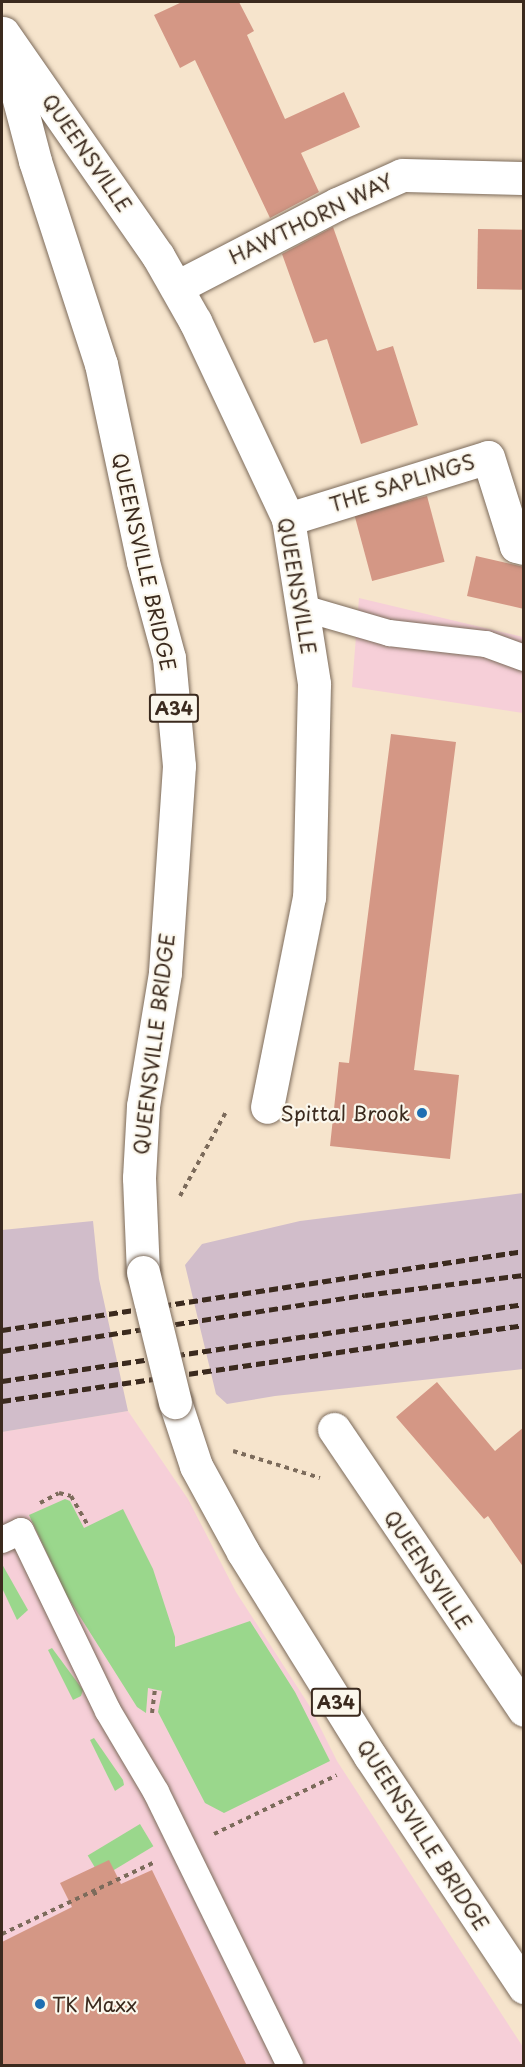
<!DOCTYPE html>
<html>
<head>
<meta charset="utf-8">
<style>
	body { margin:0 }
	#map { position:relative; width:525px; height:2067px; overflow:hidden; background:#f6e4cc; font-family:"Playpen Sans",sans-serif }
	div>[style] { position:absolute }
	[style*='--x'] { left:calc(var(--x)*1px); top:calc(var(--y)*1px); width:calc(var(--w)*1px); rotate:calc(var(--a)*1deg) }
	.built>* { inset:0; background:#f6cfd8 }
	.industrial>* { inset:0; background:#d1bdca }
	.green>* { inset:0; background:#9ad78c; transform-origin:0 0 }
	.building>* { inset:0; background:#d49785; transform-origin:0 0 }
	.path>* { height:4px; margin-top:-2px; transform-origin:0; background:repeating-linear-gradient(90deg,#7c6b5b 0 4.5px,transparent 0 9px) }
	.roads { filter:drop-shadow(0 0 2px #7c6b5b) drop-shadow(0 0 2px #7c6b5b) }
	.lane>* { height:26px; margin:-13px; padding:0 13px; transform-origin:13px; border-radius:13px; background:#fff }
	.street>* { height:33px; margin:-16.5px; padding:0 16.5px; transform-origin:16.5px; border-radius:16.5px; background:#fff }
	.highway>* { height:33px; margin:-16.5px; padding:0 16.5px; transform-origin:16.5px; border-radius:16.5px; background:#fff }
	.rail>* { height:4.5px; margin-top:-2.25px; transform-origin:0; background:repeating-linear-gradient(90deg,#3b2a1e 0 9px,transparent 0 13.5px) }
	.bridges { filter:drop-shadow(0 0 2px #7c6b5b) drop-shadow(0 0 2px #7c6b5b) }
	.highway-bridge>* { height:33px; margin:-16.5px; padding:0 16.5px; transform-origin:16.5px; border-radius:16.5px; background:#fff }
	.dots>* { width:16px; height:16px; translate:-50% -50%; box-sizing:border-box; border:3px solid #fbf7ec; border-radius:50% }
	span { translate:-50% -50%; white-space:nowrap; text-align:center; line-height:1.15; -webkit-text-stroke:4.5px #fbf7ec; paint-order:stroke }
	.shield-label span { padding:2px 4px; background:#fbf7ec; border:2px solid; border-radius:4px; -webkit-text-stroke-width:0 }
	.shield-label { font-size:18px; color:#3b2a1e; font-weight:700 }
	.street-label { font-size:20px; color:#3b2a1e }
	.poi-label { font-size:20px; color:#3b2a1e }
	.right { translate:-100% -50%; text-align:right }
	.left { translate:0 -50%; text-align:left }
	.frame { position:absolute; inset:0; border:3px solid #3b2a1e; pointer-events:none }
</style>
</head>
<body>
<div id="map">
	<div class="built">
		<i style="clip-path:polygon(359px 598px,523px 637px,523px 713px,352px 687px)"></i>
		<i style="clip-path:polygon(128px 1411px,188px 1499px,236px 1592px,309px 1705px,337px 1761px,523px 2047px,523px 2065px,2px 2066px,2px 1432px)"></i>
	</div>
	<div class="industrial">
		<i style="clip-path:polygon(523px 1193px,523px 1369px,275px 1396px,227px 1404px,216px 1394px,185px 1265px,202px 1244px,300px 1221px)"></i>
		<i style="clip-path:polygon(93px 1221px,99px 1279px,128px 1411px,2px 1432px,2px 1230px)"></i>
	</div>
	<div class="green">
		<i style="clip-path:polygon(65px 1499px,70px 1501px,84px 1528px,123px 1509px,153px 1569px,175px 1637px,175px 1647px,250px 1621px,295px 1692px,330px 1761px,224px 1813px,205px 1803px,158px 1712px,162px 1691px,148px 1688px,146px 1713px,137px 1707px,67px 1596px,29px 1515px)"></i>
		<i style="clip-path:polygon(2px 1564px,28px 1610px,17px 1620px,2px 1588px)"></i>
		<i style="clip-path:polygon(52px 1648px,83px 1690px,81px 1696px,73px 1700px,48px 1650px)"></i>
		<i style="clip-path:polygon(94px 1738px,123px 1780px,124px 1785px,115px 1791px,90px 1740px)"></i>
		<i style="left:140px;top:1824px;width:26px;height:61px;rotate:59deg"></i>
	</div>
	<div class="building">
		<i style="clip-path:polygon(182px 2px,239px 2px,254px 31px,247px 35px,285px 119px,344px 92px,360px 127px,301px 153px,319px 192px,270px 218px,195px 60px,180px 68px,154px 15px)"></i>
		<i style="clip-path:polygon(333px 227px,377px 351px,393px 346px,418px 425px,361px 444px,327px 339px,314px 343px,282px 254px)"></i>
		<i style="left:478px;top:229px;width:46px;height:60px;rotate:1deg"></i>
		<i style="left:427px;top:496px;width:68px;height:75px;rotate:75deg"></i>
		<i style="clip-path:polygon(476px 556px,524px 567px,524px 609px,467px 596px)"></i>
		<i style="clip-path:polygon(391px 734px,456px 742px,414px 1070px,459px 1075px,450px 1159px,330px 1146px,339px 1062px,349px 1063px)"></i>
		<i style="clip-path:polygon(437px 1382px,495px 1451px,524px 1427px,524px 1568px,488px 1516px,484px 1519px,396px 1417px)"></i>
		<i style="clip-path:polygon(109px 1860px,121px 1884px,152px 1870px,247px 2066px,2px 2066px,2px 1942px,72px 1907px,60px 1883px)"></i>
	</div>
	<div class="path">
		<i style="--x:180;--y:1196;--w:98;--a:-61.3"></i>
		<i style="--x:233;--y:1451;--w:91;--a:17.2"></i>
		<i style="--x:40;--y:1503;--w:21;--a:-28"></i>
		<i style="--x:59;--y:1493;--w:12;--a:14"></i>
		<i style="--x:71;--y:1496;--w:34;--a:60"></i>
		<i style="--x:152;--y:1713;--w:23;--a:-83"></i>
		<i style="--x:214;--y:1834;--w:136;--a:-25.6"></i>
		<i style="--x:94;--y:1891;--w:5;--a:68"></i>
		<i style="--x:2;--y:1934;--w:167;--a:-25.2"></i>
	</div>
	<div class="roads">
		<div class="lane">
			<i style="--x:303;--y:608;--w:90;--a:16.2"></i>
			<i style="--x:389;--y:633;--w:98;--a:6.5"></i>
			<i style="--x:486;--y:644;--w:40;--a:20.2"></i>
			<i style="--x:2;--y:1540;--w:21;--a:-25"></i>
			<i style="--x:21;--y:1531;--w:200;--a:64.2"></i>
			<i style="--x:108;--y:1711;--w:94;--a:59.3"></i>
			<i style="--x:156;--y:1792;--w:305;--a:63.9"></i>
		</div>
		<div class="street">
			<i style="--x:3;--y:33;--w:272;--a:55.2"></i>
			<i style="--x:158;--y:256;--w:75;--a:60.4"></i>
			<i style="--x:195;--y:321;--w:219;--a:64.8"></i>
			<i style="--x:288;--y:519;--w:167;--a:81"></i>
			<i style="--x:314;--y:684;--w:213;--a:91.3"></i>
			<i style="--x:309;--y:897;--w:214;--a:101.3"></i>
			<i style="--x:177;--y:287;--w:180;--a:-27.4"></i>
			<i style="--x:337;--y:204;--w:71;--a:-24"></i>
			<i style="--x:402;--y:175;--w:122;--a:1.4"></i>
			<i style="--x:288;--y:519;--w:209;--a:-17.2"></i>
			<i style="--x:488;--y:457;--w:93;--a:72.5"></i>
			<i style="--x:516;--y:546;--w:8;--a:14"></i>
			<i style="--x:334;--y:1429;--w:339;--a:55.9"></i>
		</div>
		<div class="highway">
			<i style="--x:2;--y:35;--w:130;--a:75.3"></i>
			<i style="--x:35;--y:161;--w:213;--a:72"></i>
			<i style="--x:101;--y:364;--w:202;--a:78"></i>
			<i style="--x:143;--y:562;--w:99;--a:74.8"></i>
			<i style="--x:169;--y:658;--w:108;--a:84.7"></i>
			<i style="--x:179;--y:766;--w:207;--a:93.9"></i>
			<i style="--x:165;--y:973;--w:135;--a:99.4"></i>
			<i style="--x:143;--y:1106;--w:72;--a:93.2"></i>
			<i style="--x:139;--y:1178;--w:94;--a:87.6"></i>
			<i style="--x:175;--y:1402;--w:67;--a:71.8"></i>
			<i style="--x:196;--y:1466;--w:98;--a:61.3"></i>
			<i style="--x:243;--y:1552;--w:240;--a:58.1"></i>
			<i style="--x:370;--y:1756;--w:278;--a:56.3"></i>
		</div>
	</div>
	<div class="rail">
		<i style="--x:2;--y:1330;--w:528;--a:-8.61"></i>
		<i style="--x:2;--y:1351;--w:367;--a:-8.8"></i>
		<i style="--x:365;--y:1295;--w:160;--a:-7.2"></i>
		<i style="--x:2;--y:1381;--w:528;--a:-8.39"></i>
		<i style="--x:2;--y:1401;--w:528;--a:-8.28"></i>
	</div>
	<div class="bridges">
		<div class="highway-bridge">
			<i style="--x:143;--y:1272;--w:134;--a:76.2"></i>
		</div>
	</div>
	<div class="dots">
		<i style="left:422px;top:1113px;background:#1f6fb2"></i>
		<i style="left:40px;top:2004px;background:#1f6fb2"></i>
	</div>
	<div class="shield-label">
		<span style="left:174px;top:708px">A34</span>
		<span style="left:336px;top:1702px">A34</span>
	</div>
	<div class="street-label">
		<span style="left:87px;top:153px;rotate:55deg">QUEENSVILLE</span>
		<span style="left:311px;top:219px;rotate:-26deg">HAWTHORN WAY</span>
		<span style="left:402px;top:483px;rotate:-17deg">THE SAPLINGS</span>
		<span style="left:144px;top:562px;rotate:77deg">QUEENSVILLE BRIDGE</span>
		<span style="left:297px;top:586px;rotate:80deg">QUEENSVILLE</span>
		<span style="left:154px;top:1044px;rotate:-83deg">QUEENSVILLE BRIDGE</span>
		<span style="left:428px;top:1570px;rotate:56deg">QUEENSVILLE</span>
		<span style="left:423px;top:1835px;rotate:57deg">QUEENSVILLE BRIDGE</span>
	</div>
	<div class="poi-label">
		<span class="right" style="left:410px;top:1113px">Spittal Brook</span>
		<span class="left" style="left:52px;top:2004px">TK Maxx</span>
	</div>
	<div class="frame"></div>
</div>
</body>
</html>
